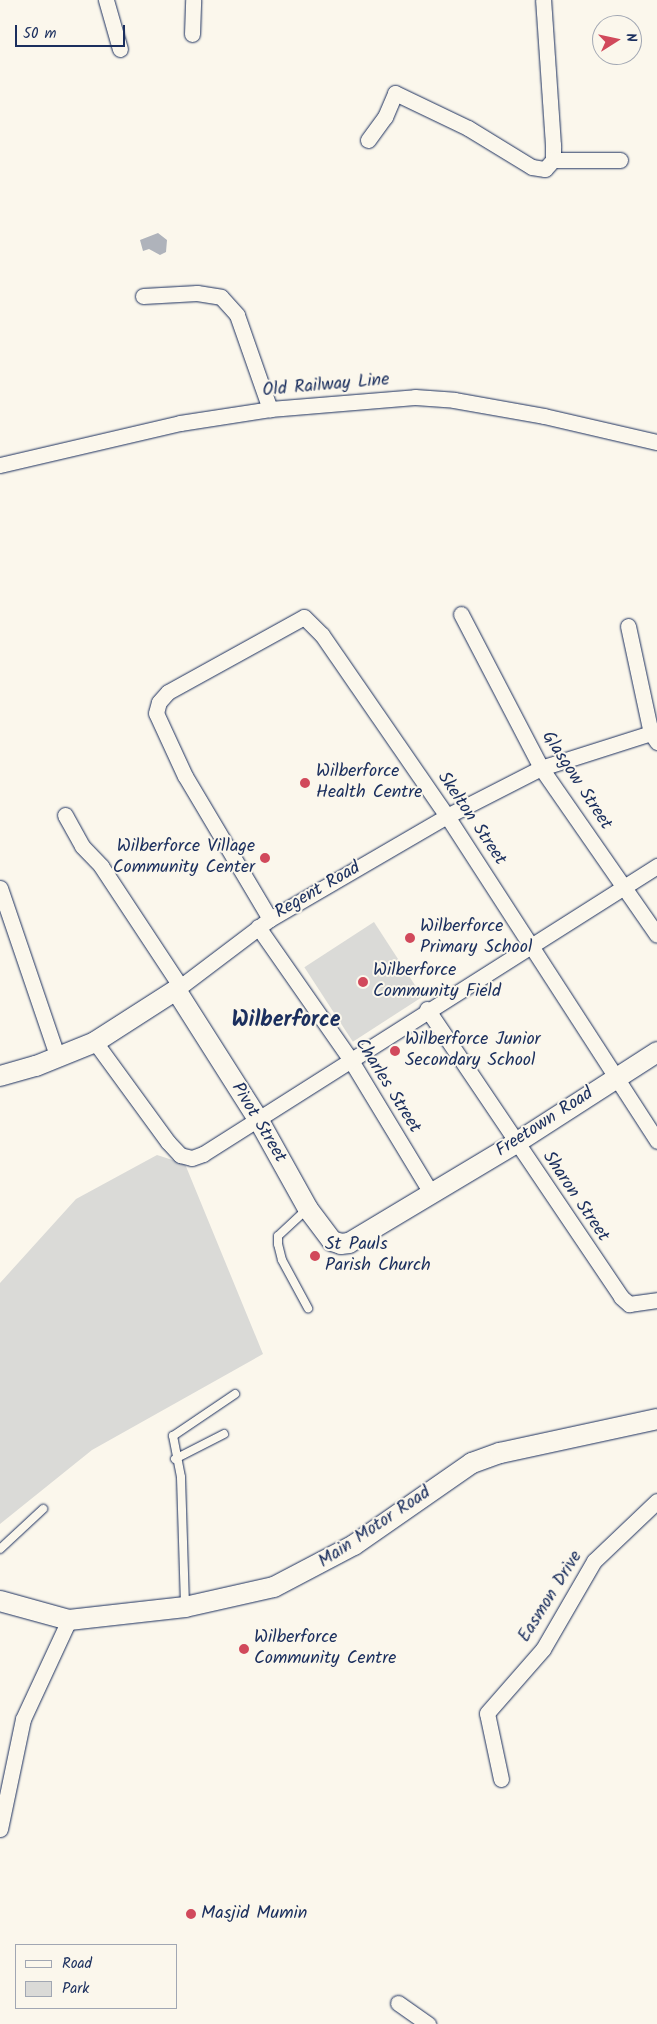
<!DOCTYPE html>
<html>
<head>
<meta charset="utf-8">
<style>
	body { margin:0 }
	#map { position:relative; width:657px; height:2024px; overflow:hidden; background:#fbf7ec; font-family:Kalam,sans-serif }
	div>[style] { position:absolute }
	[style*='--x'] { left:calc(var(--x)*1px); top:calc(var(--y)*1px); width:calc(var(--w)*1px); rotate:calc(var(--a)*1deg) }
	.green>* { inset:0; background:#dadad7; transform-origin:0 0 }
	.water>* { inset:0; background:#afb3bb }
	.roads { filter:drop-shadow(0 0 1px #1b2f5e) drop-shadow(0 0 1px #1b2f5e) }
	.lane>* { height:8px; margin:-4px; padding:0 4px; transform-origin:4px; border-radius:4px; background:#fbf7ec }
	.street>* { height:15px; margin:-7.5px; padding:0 7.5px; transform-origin:7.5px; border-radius:7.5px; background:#fbf7ec }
	.secondary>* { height:20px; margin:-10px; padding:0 10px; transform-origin:10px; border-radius:10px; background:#fbf7ec }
	.dots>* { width:14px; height:14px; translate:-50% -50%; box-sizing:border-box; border:2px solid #fbf7ec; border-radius:50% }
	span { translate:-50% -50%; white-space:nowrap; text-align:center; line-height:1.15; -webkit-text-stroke:4px #fbf7ec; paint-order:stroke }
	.street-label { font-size:18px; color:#1b2f5e }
	.poi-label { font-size:18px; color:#1b2f5e }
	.left { translate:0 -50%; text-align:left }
	.right { translate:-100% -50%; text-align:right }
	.district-label { font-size:22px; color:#1b2f5e; font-weight:700 }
	.legend { position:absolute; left:15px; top:1944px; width:162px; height:65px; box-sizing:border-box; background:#fbf7ec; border:1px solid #a1a7b3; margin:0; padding:6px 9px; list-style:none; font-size:15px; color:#1b2f5e }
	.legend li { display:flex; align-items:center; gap:10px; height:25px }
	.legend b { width:25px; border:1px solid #a1a7b3 }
	.north { position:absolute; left:592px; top:15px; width:50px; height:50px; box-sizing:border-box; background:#fbf7ec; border:1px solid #a1a7b3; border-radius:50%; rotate:80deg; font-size:14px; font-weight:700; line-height:20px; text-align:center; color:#1b2f5e }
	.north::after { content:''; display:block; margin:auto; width:18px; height:22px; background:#d1495b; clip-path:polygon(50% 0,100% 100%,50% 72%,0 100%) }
	.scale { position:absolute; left:15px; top:25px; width:110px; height:22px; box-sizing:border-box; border:2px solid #1b2f5e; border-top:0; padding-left:6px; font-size:15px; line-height:18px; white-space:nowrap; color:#1b2f5e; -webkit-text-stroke:4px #fbf7ec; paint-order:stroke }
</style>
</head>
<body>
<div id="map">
	<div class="green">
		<i style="left:374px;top:922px;width:89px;height:83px;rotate:57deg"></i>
		<i style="clip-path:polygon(157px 1155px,185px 1164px,263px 1354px,92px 1450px,0 1524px,0 1283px,76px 1199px)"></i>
	</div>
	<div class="water">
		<i style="clip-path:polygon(158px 233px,167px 240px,166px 252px,160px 255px,149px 249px,143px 251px,140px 240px)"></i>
	</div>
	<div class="roads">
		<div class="lane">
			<i style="--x:306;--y:1210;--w:38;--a:137"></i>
			<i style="--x:278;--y:1236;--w:8;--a:90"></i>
			<i style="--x:278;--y:1244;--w:16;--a:76"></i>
			<i style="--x:282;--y:1260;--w:55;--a:61.6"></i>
			<i style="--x:175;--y:1459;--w:55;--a:-27"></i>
			<i style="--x:0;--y:1549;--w:59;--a:-42.9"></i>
			<i style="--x:185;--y:1605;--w:128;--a:-91.8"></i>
			<i style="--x:181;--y:1477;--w:42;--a:-101"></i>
			<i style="--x:173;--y:1436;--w:75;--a:-34.1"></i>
		</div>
		<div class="street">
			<i style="--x:106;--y:0;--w:51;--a:74.1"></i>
			<i style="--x:192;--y:34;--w:34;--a:-88"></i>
			<i style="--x:368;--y:140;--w:29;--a:-54"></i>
			<i style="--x:385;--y:117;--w:26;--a:-67"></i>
			<i style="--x:395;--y:93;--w:81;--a:25.6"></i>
			<i style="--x:468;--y:128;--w:75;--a:31.4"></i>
			<i style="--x:532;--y:167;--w:13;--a:9"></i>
			<i style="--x:545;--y:169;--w:12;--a:-48"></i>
			<i style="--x:553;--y:160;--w:15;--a:-90"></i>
			<i style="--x:553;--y:145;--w:145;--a:-93.9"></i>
			<i style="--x:553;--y:160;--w:67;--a:0"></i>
			<i style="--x:143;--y:296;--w:54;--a:-3.2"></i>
			<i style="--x:197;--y:293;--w:24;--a:9"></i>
			<i style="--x:221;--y:297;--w:24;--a:48"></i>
			<i style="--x:237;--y:315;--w:100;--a:70.7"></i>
			<i style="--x:0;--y:465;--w:185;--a:-13.1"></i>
			<i style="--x:180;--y:423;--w:91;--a:-8.8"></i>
			<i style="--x:270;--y:409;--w:145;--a:-4.7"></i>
			<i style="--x:415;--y:397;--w:39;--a:4"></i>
			<i style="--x:454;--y:400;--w:91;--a:10.1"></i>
			<i style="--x:544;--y:416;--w:116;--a:13"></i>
			<i style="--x:461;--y:614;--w:174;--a:62.5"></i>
			<i style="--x:541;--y:768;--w:203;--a:55.2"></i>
			<i style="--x:628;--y:626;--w:109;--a:77.9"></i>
			<i style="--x:651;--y:733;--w:11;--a:56"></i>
			<i style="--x:65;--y:815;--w:35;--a:61"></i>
			<i style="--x:82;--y:846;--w:28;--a:46"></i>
			<i style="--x:101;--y:866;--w:144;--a:56.6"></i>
			<i style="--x:0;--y:888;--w:180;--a:71.2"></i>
			<i style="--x:270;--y:919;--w:166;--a:-120.7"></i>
			<i style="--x:185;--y:776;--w:69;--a:-114.7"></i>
			<i style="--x:156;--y:713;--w:11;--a:-75"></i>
			<i style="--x:159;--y:702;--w:13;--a:-48"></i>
			<i style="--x:168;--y:692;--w:155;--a:-28.9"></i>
			<i style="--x:304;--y:617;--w:25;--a:45"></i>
			<i style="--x:322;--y:635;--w:220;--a:55.4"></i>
			<i style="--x:447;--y:816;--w:387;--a:57.1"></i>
			<i style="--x:258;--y:927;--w:161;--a:55.1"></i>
			<i style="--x:350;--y:1059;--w:157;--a:58.8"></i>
			<i style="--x:176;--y:990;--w:118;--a:-37.1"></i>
			<i style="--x:270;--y:919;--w:205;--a:-30.2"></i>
			<i style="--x:447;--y:816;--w:106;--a:-27.1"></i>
			<i style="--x:541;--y:768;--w:115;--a:-17.7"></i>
			<i style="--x:427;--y:1009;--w:347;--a:56"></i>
			<i style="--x:621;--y:1297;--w:11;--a:41"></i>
			<i style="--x:629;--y:1304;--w:28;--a:-8"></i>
			<i style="--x:95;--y:1042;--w:124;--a:53.9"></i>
			<i style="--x:168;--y:1142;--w:18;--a:47"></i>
			<i style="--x:180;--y:1155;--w:12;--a:14"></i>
			<i style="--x:192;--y:1158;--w:12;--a:-20"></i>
			<i style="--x:203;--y:1154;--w:538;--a:-32.39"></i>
			<i style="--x:501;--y:1779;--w:67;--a:-102"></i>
			<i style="--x:487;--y:1713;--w:85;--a:-48.8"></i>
			<i style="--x:543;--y:1649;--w:102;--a:-59.9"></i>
			<i style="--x:594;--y:1561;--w:87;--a:-43.6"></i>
			<i style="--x:0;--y:1829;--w:112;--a:-78.2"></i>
			<i style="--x:23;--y:1719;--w:109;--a:-65.1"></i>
			<i style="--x:398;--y:2003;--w:37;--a:35"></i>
		</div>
		<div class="secondary">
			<i style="--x:0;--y:1076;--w:37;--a:-16"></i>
			<i style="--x:36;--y:1066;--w:64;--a:-22.1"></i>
			<i style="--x:95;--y:1042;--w:96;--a:-32.7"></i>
			<i style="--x:176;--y:990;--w:153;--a:57.6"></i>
			<i style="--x:258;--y:1119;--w:103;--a:60.9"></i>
			<i style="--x:308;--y:1209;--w:40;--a:53"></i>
			<i style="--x:332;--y:1241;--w:9;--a:18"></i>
			<i style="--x:341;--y:1244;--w:8;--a:-7"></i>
			<i style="--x:349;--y:1243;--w:195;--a:-30.9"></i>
			<i style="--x:516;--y:1143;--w:168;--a:-32.8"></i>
			<i style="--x:0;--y:1601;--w:72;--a:15.4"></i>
			<i style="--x:69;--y:1620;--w:117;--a:-6.4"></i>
			<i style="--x:185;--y:1607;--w:91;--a:-12.7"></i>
			<i style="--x:274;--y:1587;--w:90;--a:-27.7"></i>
			<i style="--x:354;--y:1545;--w:144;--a:-34.8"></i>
			<i style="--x:472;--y:1463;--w:30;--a:-20"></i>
			<i style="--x:500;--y:1453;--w:161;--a:-12.2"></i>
		</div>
	</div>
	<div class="dots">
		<i style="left:305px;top:783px;background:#d1495b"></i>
		<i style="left:265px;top:858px;background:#d1495b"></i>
		<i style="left:410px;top:938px;background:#d1495b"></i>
		<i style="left:363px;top:982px;background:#d1495b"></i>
		<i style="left:395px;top:1051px;background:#d1495b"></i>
		<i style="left:315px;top:1256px;background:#d1495b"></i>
		<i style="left:244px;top:1649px;background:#d1495b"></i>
		<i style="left:191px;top:1914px;background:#d1495b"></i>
	</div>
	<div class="street-label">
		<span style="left:326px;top:386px;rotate:-5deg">Old Railway Line</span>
		<span style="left:576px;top:781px;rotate:57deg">Glasgow Street</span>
		<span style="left:471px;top:819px;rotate:56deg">Skelton Street</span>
		<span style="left:318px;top:891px;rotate:-30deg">Regent Road</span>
		<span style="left:387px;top:1086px;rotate:58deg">Charles Street</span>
		<span style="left:258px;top:1123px;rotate:59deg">Pivot Street</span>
		<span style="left:545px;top:1123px;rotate:-33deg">Freetown Road</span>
		<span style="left:575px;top:1197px;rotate:56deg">Sharon Street</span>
		<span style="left:375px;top:1528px;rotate:-34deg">Main Motor Road</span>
		<span style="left:551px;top:1597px;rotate:-58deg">Easmon Drive</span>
	</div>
	<div class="poi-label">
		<span class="left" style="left:316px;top:783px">Wilberforce<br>Health Centre</span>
		<span class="right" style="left:255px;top:858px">Wilberforce Village<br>Community Center</span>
		<span class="left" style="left:420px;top:938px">Wilberforce<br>Primary School</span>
		<span class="left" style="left:373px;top:982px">Wilberforce<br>Community Field</span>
		<span class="left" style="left:405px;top:1051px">Wilberforce Junior<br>Secondary School</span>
		<span class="left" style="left:325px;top:1256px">St Pauls<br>Parish Church</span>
		<span class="left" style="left:254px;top:1649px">Wilberforce<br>Community Centre</span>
		<span class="left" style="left:201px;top:1914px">Masjid Mumin</span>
	</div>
	<div class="district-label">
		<span style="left:286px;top:1021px">Wilberforce</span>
	</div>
	<ul class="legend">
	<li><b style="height:6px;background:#fbf7ec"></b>Road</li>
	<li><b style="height:14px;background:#dadad7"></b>Park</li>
	</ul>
	<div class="north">N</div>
	<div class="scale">50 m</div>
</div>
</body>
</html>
